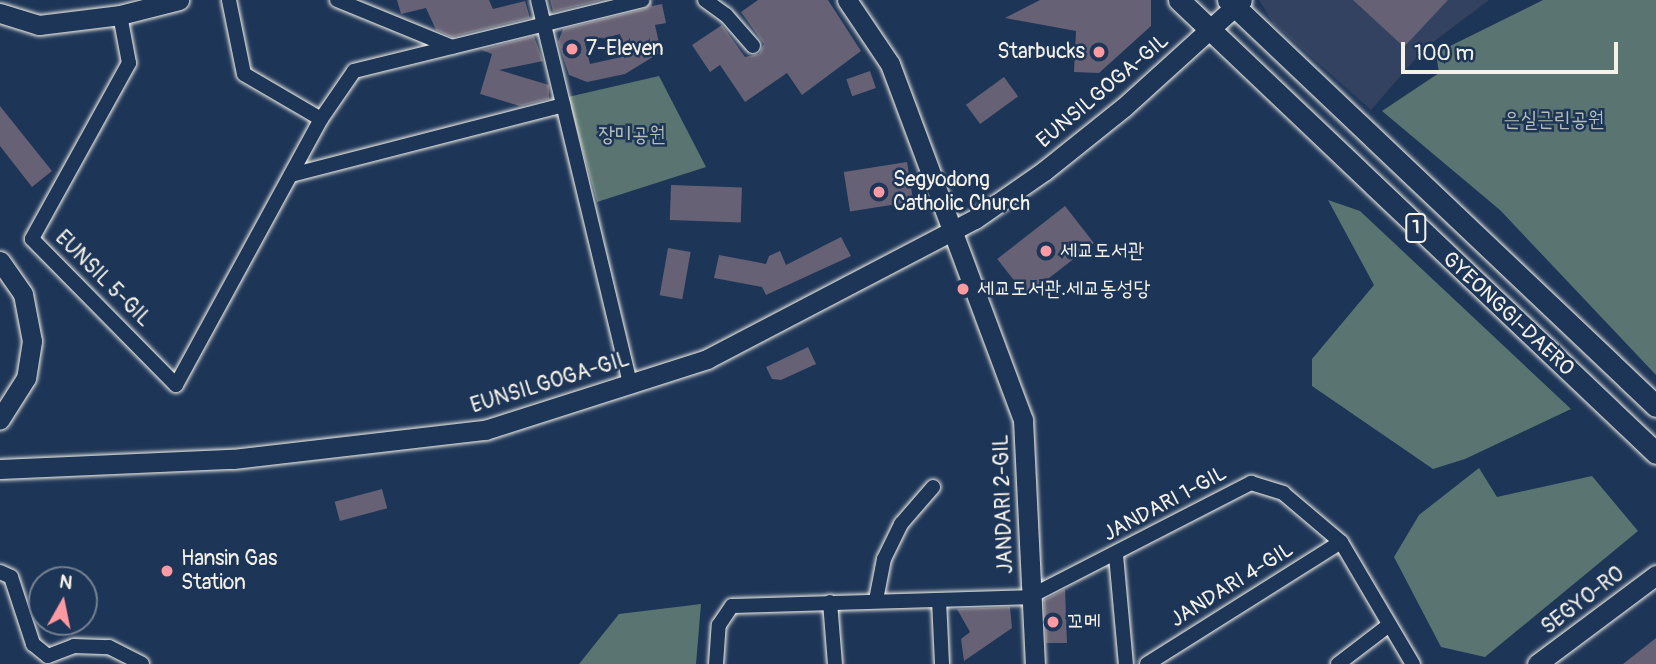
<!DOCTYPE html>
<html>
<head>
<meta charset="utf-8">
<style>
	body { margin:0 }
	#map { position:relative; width:1656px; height:664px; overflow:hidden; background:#1d3557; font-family:Pangolin,"Poor Story",sans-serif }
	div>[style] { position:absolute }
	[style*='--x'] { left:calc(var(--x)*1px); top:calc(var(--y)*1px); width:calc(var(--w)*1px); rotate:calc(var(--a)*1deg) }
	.built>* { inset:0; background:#334260 }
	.green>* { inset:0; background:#5a7571 }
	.building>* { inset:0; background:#666174; transform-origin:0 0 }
	.roads { filter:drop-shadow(0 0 2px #f4f1e8) drop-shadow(0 0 2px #f4f1e8) }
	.street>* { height:14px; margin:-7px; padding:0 7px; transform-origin:7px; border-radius:7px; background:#1d3557 }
	.secondary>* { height:19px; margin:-9.5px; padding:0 9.5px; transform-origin:9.5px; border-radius:9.5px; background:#1d3557 }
	.primary>* { height:21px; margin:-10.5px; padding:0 10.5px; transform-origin:10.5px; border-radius:10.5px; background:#1d3557 }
	.dots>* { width:19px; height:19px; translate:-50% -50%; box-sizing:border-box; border:4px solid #1d3557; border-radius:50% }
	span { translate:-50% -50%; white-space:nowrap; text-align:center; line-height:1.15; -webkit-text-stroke:5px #1d3557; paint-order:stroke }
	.shield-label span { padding:2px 5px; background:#1d3557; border:2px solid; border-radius:5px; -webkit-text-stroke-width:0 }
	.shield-label { font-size:19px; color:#f4f1e8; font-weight:700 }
	.poi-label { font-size:21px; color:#f4f1e8 }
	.left { translate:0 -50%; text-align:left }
	.right { translate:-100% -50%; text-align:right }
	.street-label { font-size:21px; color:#f4f1e8 }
	.park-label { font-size:21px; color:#b6bfb8 }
	.north { position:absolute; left:28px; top:566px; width:70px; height:70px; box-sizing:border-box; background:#1d3557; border:2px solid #738091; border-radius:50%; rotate:9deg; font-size:19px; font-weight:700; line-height:28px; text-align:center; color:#f4f1e8 }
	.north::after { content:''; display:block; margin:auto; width:24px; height:32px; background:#ff9aa2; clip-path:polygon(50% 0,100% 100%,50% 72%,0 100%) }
	.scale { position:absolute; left:1401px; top:42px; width:217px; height:32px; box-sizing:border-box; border:4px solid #f4f1e8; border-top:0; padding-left:9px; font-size:21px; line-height:24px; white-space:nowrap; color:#f4f1e8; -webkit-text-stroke:5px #1d3557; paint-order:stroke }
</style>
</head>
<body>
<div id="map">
	<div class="built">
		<i style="clip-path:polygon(1259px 0,1489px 0,1424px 49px,1371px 110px,1273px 23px)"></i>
	</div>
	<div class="green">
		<i style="clip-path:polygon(1543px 0,1656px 0,1656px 375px,1500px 210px,1382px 111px,1439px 73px,1436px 53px)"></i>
		<i style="clip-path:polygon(659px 76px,706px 167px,597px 202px,568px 97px)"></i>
		<i style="clip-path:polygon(1328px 200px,1360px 211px,1571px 409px,1465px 459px,1433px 469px,1312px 386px,1312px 359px,1374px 285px)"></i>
		<i style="clip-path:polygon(1479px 468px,1497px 497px,1592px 476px,1638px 531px,1485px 657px,1441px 647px,1394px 557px,1419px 515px)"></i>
		<i style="clip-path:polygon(701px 604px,696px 664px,579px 664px,619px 614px)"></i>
	</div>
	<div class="building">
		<i style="clip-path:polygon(397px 0,489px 0,493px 9px,525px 1px,530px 18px,452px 37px,436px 30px,426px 8px,401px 14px)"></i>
		<i style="clip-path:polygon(550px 0,602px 0,553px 12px)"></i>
		<i style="clip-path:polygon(evenodd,651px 0,652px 6px,662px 4px,666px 23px,655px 25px,661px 52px,625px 74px,587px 82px,569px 75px,558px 42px,563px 29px,644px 9px,651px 0,620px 34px,626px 56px,590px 64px,585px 43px,620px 34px)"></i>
		<i style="clip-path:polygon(758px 0,828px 0,861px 51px,802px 95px,787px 73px,745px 102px,720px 65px,710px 72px,692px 45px,722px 25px,745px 57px,759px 54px,764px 44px,741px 12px)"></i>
		<i style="clip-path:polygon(1040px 0,1151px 0,1151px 26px,1099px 73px,1074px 72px,1076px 31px,1005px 18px)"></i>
		<i style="clip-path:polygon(1353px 0,1448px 0,1404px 47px)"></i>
		<i style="clip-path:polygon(534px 36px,543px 61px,499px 70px,549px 85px,549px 99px,520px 106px,480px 94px,492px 54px,481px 50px)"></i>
		<i style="left:870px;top:71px;width:18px;height:25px;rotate:71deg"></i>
		<i style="left:1004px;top:77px;width:24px;height:47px;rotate:54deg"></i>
		<i style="clip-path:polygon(0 106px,52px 171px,32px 187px,0 146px)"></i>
		<i style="left:907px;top:162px;width:40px;height:64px;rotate:81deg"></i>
		<i style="left:671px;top:185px;width:71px;height:35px;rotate:2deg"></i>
		<i style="left:1065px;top:206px;width:47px;height:86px;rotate:52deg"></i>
		<i style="clip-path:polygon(841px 237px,851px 256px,766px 295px,762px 287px,714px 278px,719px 255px,766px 264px,769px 256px,780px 251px,786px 265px)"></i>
		<i style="left:668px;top:248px;width:23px;height:48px;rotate:10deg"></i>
		<i style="clip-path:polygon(808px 347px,816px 364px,781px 380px,772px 379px,766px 367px)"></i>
		<i style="left:382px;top:489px;width:20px;height:49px;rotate:75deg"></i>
		<i style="clip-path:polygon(1065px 589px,1067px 643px,1046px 643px,1044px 600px)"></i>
		<i style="clip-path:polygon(1010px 607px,1012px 628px,964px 661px,961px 639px,970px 632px,957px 609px)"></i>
		<i style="clip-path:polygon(1656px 638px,1656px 664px,1623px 664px)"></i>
	</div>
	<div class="roads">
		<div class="street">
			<i style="--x:337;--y:0;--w:124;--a:22.2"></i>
			<i style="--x:538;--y:0;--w:394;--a:76.5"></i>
			<i style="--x:705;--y:0;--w:26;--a:36"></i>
			<i style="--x:726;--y:15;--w:41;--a:48.9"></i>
			<i style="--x:120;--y:15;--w:49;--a:79.4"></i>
			<i style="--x:129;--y:63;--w:201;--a:118.9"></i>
			<i style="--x:32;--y:239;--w:205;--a:45.4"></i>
			<i style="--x:176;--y:385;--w:303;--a:-61.4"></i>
			<i style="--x:321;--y:119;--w:89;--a:-149.7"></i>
			<i style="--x:244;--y:74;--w:76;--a:-101.5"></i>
			<i style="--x:321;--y:119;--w:58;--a:-55.5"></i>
			<i style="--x:354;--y:71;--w:297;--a:-13.8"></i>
			<i style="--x:291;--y:175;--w:281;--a:-14.4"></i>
			<i style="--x:1116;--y:555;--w:109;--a:84.8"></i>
			<i style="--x:0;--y:572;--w:12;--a:24"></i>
			<i style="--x:11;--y:577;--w:71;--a:71.8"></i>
			<i style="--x:33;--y:644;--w:19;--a:39"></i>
			<i style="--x:48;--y:656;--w:28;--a:-21"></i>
			<i style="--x:74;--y:646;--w:35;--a:2"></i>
			<i style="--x:109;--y:647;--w:37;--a:27"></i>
			<i style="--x:876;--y:600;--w:42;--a:-79"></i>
			<i style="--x:884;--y:559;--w:39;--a:-64"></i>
			<i style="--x:901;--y:524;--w:49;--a:-49.1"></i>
			<i style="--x:939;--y:600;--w:64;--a:87.3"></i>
			<i style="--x:830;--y:602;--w:62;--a:85.4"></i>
			<i style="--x:716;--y:664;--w:39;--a:-86"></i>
			<i style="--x:719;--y:625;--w:23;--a:-56"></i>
			<i style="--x:732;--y:606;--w:297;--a:-1.7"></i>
			<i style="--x:1029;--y:597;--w:250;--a:-27.2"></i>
			<i style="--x:1251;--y:483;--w:34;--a:17"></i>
			<i style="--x:1283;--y:493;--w:76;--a:40.2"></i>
			<i style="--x:1341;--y:542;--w:142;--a:59.5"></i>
			<i style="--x:1147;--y:664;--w:229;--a:-32.2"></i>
			<i style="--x:1338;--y:664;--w:64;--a:-37.4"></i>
		</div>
		<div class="secondary">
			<i style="--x:847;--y:0;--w:77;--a:56.1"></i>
			<i style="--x:890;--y:64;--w:380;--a:69.5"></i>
			<i style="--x:1023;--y:420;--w:244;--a:87.2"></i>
			<i style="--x:0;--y:13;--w:41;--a:17.1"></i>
			<i style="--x:39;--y:25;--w:82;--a:-7"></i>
			<i style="--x:120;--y:15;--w:61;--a:-14.3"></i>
			<i style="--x:0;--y:261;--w:40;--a:55.1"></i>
			<i style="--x:23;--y:294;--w:48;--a:79.2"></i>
			<i style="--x:32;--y:341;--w:37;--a:99"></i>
			<i style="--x:26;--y:378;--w:49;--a:122.4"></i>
			<i style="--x:0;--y:469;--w:233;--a:-2.5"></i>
			<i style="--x:233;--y:459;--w:254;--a:-6.6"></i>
			<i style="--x:485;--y:430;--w:233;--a:-17.7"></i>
			<i style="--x:707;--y:359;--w:302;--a:-27.6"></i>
			<i style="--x:975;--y:219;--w:84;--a:-34.8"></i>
			<i style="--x:1044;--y:171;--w:102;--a:-38.7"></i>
			<i style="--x:1124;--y:107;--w:159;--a:-42.2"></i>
			<i style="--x:1537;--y:664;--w:149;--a:-36.8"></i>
		</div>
		<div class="primary">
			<i style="--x:1179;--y:0;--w:658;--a:43.52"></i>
			<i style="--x:1228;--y:0;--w:590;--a:43.49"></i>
		</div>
	</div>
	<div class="dots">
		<i style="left:572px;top:49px;background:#ff9aa2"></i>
		<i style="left:1099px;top:52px;background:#ff9aa2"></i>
		<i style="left:879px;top:192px;background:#ff9aa2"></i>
		<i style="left:1046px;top:251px;background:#ff9aa2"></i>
		<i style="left:963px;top:289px;background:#ff9aa2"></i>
		<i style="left:167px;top:571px;background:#ff9aa2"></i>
		<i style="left:1053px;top:622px;background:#ff9aa2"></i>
	</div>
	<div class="shield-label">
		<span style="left:1416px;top:228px">1</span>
	</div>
	<div class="poi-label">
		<span class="left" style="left:586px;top:49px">7-Eleven</span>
		<span class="right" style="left:1085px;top:52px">Starbucks</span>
		<span class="left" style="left:893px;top:192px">Segyodong<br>Catholic Church</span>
		<span class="left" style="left:1060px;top:251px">세교도서관</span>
		<span class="left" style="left:977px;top:289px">세교도서관.세교동성당</span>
		<span class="left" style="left:181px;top:571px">Hansin Gas<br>Station</span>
		<span class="left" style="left:1067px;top:622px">꼬메</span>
	</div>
	<div class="street-label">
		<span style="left:1103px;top:91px;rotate:-40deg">EUNSILGOGA-GIL</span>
		<span style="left:103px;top:279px;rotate:45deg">EUNSIL 5-GIL</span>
		<span style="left:1508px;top:314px;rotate:43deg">GYEONGGI-DAERO</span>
		<span style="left:550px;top:383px;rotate:-17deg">EUNSILGOGA-GIL</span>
		<span style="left:1004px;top:504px;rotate:-92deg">JANDARI 2-GIL</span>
		<span style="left:1165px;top:504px;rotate:-28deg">JANDARI 1-GIL</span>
		<span style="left:1232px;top:585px;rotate:-32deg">JANDARI 4-GIL</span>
		<span style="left:1583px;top:601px;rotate:-37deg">SEGYO-RO</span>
	</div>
	<div class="park-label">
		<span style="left:1554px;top:120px">은실근린공원</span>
		<span style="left:632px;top:135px">장미공원</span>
	</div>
	<div class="north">N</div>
	<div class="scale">100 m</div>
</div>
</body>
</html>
